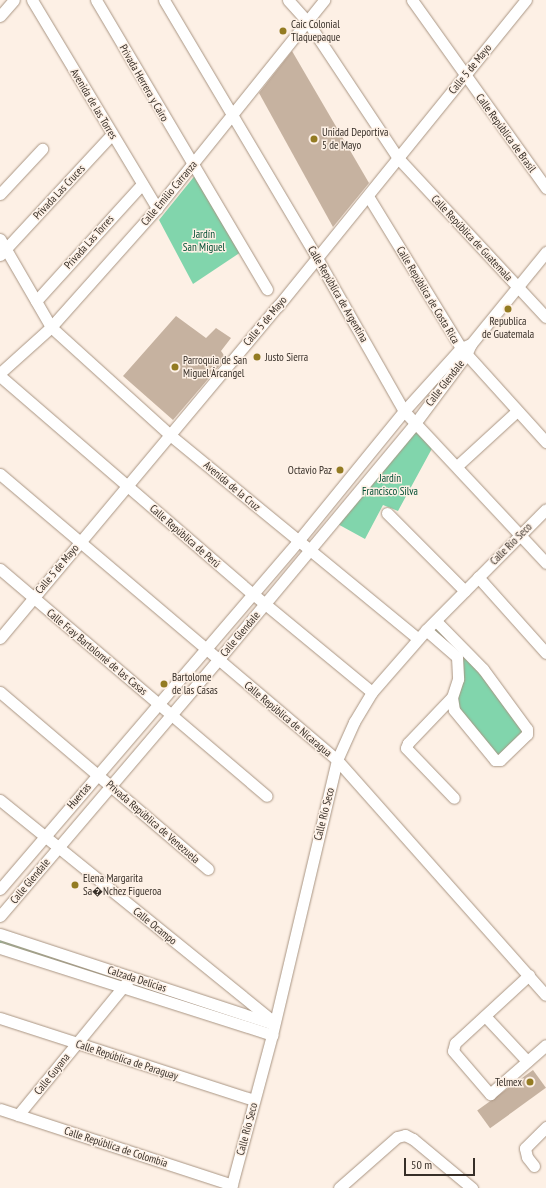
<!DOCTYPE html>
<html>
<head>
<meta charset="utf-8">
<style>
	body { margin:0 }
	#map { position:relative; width:546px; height:1188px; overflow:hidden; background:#fdf0e5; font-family:"PT Sans Narrow",sans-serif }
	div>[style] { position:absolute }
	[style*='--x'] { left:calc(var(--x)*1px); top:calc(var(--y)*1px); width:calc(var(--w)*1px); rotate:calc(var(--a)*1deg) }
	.green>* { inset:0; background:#81d5ac; transform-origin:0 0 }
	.building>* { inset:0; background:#c6b2a0; transform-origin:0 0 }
	.roads { filter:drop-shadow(0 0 1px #a99583) drop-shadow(0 0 1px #a99583) }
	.minor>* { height:11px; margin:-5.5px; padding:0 5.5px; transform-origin:5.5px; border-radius:5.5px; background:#fff }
	.dots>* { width:11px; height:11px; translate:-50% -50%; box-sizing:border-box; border:2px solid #fdf0e5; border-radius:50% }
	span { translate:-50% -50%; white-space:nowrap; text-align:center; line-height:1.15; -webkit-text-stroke:3px #fdf0e5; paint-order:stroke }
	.poi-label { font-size:11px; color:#372f28 }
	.left { translate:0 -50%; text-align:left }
	.right { translate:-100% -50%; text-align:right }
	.street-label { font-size:11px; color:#372f28 }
	.park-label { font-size:11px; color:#014e33 }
	.scale { position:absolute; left:404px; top:1158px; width:71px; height:18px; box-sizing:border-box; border:2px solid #372f28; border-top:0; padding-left:5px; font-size:12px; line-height:14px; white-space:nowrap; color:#372f28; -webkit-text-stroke:3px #fdf0e5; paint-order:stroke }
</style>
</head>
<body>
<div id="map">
	<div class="green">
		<i style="clip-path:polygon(197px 173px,244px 250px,193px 284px,159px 220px)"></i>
		<i style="clip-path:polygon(416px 424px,435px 443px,398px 511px,383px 505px,365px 539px,334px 522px)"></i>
		<i style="clip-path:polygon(435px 621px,527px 729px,495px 760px,454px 710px,459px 665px,429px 627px)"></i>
		<i style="left:0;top:937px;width:284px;height:8px;rotate:18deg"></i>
	</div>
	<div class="building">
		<i style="clip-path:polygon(292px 51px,369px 183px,333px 227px,259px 93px)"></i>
		<i style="clip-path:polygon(176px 316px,206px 338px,216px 328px,231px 338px,221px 351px,226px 358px,173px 420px,123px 376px)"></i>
		<i style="left:533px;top:1070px;width:22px;height:69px;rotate:54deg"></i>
	</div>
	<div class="roads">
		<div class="minor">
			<i style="--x:32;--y:0;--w:243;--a:59"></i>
			<i style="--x:96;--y:0;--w:336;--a:59.4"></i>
			<i style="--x:164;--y:0;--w:300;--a:59.3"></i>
			<i style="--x:317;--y:258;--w:176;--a:60.4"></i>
			<i style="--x:404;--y:411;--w:208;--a:46.9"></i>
			<i style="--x:288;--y:0;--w:28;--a:48"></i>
			<i style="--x:307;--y:21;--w:164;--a:56.4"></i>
			<i style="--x:398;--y:158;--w:217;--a:47.1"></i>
			<i style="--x:412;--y:0;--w:231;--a:54.5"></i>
			<i style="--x:0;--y:16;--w:21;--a:-49"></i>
			<i style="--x:0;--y:194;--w:62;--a:-47"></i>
			<i style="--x:368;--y:196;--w:178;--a:58.5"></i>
			<i style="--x:461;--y:348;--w:127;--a:47.9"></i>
			<i style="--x:0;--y:239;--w:102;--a:59.9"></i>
			<i style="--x:51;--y:327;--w:161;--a:42.2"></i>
			<i style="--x:170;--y:435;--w:321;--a:39.4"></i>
			<i style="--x:0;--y:255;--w:165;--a:-47.2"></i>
			<i style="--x:36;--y:301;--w:158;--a:-47.8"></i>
			<i style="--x:0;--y:373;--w:69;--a:-42"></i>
			<i style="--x:51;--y:327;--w:159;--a:-48.3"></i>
			<i style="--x:157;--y:208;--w:267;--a:-51.2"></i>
			<i style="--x:0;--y:376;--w:334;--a:40.8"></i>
			<i style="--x:253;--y:594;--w:154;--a:39.5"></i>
			<i style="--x:457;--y:466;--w:81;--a:-42.5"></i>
			<i style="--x:0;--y:474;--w:442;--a:40.3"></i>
			<i style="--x:337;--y:760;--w:314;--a:48.4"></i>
			<i style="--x:387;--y:513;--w:110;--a:45"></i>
			<i style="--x:0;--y:569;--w:350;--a:40.4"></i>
			<i style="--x:478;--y:577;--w:102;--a:48.2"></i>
			<i style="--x:436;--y:621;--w:67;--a:45.6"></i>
			<i style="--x:483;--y:669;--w:74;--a:53.7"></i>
			<i style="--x:527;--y:729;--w:5;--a:90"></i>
			<i style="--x:527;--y:734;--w:37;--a:136"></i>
			<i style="--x:500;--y:760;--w:5;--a:180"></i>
			<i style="--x:495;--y:760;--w:65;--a:-129.4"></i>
			<i style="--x:454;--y:710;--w:13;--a:-99"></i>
			<i style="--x:426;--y:630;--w:41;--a:41.1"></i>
			<i style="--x:457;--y:657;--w:22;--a:87"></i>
			<i style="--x:458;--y:679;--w:19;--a:108"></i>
			<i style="--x:452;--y:697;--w:64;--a:133.7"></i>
			<i style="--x:408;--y:743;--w:5;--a:112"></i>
			<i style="--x:406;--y:748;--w:69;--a:46.2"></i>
			<i style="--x:0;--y:638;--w:433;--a:-50.1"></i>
			<i style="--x:278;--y:306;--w:394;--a:-51"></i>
			<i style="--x:0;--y:692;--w:273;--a:40.4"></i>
			<i style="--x:0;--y:800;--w:353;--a:39"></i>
			<i style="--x:0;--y:889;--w:458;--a:-49.4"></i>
			<i style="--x:298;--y:541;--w:168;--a:-50.8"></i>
			<i style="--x:404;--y:411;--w:85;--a:-47.9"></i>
			<i style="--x:461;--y:348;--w:11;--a:-22"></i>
			<i style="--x:0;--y:916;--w:336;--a:-49.6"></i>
			<i style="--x:218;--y:660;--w:310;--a:-50.2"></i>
			<i style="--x:416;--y:422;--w:84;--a:-53.3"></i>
			<i style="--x:466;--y:355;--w:12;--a:-66"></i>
			<i style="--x:471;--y:344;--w:119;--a:-50.8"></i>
			<i style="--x:0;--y:934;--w:285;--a:18.2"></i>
			<i style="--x:0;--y:948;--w:286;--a:17.7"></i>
			<i style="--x:529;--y:975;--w:100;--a:137.4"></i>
			<i style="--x:455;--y:1043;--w:8;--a:104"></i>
			<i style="--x:453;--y:1051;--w:57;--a:49.3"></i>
			<i style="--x:490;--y:1094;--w:74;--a:-41.2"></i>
			<i style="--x:485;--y:1016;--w:62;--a:47"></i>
			<i style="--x:0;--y:1018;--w:267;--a:17.9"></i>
			<i style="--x:0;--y:1109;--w:244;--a:18.1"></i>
			<i style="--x:18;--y:1115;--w:172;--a:-50.7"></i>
			<i style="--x:534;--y:1166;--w:11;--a:-128"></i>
			<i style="--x:527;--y:1157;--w:9;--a:-103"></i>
			<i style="--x:525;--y:1148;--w:30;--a:-45"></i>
			<i style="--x:231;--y:1188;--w:158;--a:-75"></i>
			<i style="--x:272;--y:1035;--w:283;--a:-76.7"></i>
			<i style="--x:337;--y:760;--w:42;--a:-65.9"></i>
			<i style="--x:354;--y:722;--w:35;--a:-59"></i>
			<i style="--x:372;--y:692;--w:82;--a:-48.9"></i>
			<i style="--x:426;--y:630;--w:170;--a:-45.2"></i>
			<i style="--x:339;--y:1188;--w:77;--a:-41.3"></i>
			<i style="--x:397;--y:1137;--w:8;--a:-14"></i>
			<i style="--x:405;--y:1135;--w:9;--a:27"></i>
			<i style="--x:413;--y:1139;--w:77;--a:39.7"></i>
		</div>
	</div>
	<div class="dots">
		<i style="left:283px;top:31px;background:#937b22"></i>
		<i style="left:314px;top:139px;background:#937b22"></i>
		<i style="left:508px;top:309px;background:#937b22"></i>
		<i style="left:257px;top:357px;background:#937b22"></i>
		<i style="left:175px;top:367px;background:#937b22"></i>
		<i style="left:340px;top:470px;background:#937b22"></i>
		<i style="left:164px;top:684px;background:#937b22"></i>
		<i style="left:75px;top:885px;background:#937b22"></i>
		<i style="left:530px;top:1082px;background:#937b22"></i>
	</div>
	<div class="poi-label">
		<span class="left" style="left:291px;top:31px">Caic Colonial<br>Tlaquepaque</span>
		<span class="left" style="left:322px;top:139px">Unidad Deportiva<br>5 de Mayo</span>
		<span style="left:508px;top:328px">Republica<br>de Guatemala</span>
		<span class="left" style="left:265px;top:357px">Justo Sierra</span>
		<span class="left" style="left:183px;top:367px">Parroquia de San<br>Miguel Árcangel</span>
		<span class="right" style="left:332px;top:470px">Octavio Paz</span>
		<span class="left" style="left:172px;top:684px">Bartolome<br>de las Casas</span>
		<span class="left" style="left:83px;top:885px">Elena Margarita<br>Sa�Nchez Figueroa</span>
		<span class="right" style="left:522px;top:1082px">Telmex</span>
	</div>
	<div class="street-label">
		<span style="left:470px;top:69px;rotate:-51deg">Calle 5 de Mayo</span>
		<span style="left:144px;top:83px;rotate:60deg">Privada Herrera y Cairo</span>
		<span style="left:94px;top:104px;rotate:59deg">Avenida de las Torres</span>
		<span style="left:506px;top:133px;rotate:54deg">Calle República de Brasil</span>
		<span style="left:59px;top:192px;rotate:-47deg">Privada Las Cruces</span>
		<span style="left:169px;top:193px;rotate:-50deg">Calle Emilio Carranza</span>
		<span style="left:472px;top:238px;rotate:47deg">Calle República de Guatemala</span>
		<span style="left:89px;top:242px;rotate:-48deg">Privada Las Torres</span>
		<span style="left:338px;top:294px;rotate:60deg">Calle República de Argentina</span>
		<span style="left:428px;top:295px;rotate:59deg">Calle República de Costa Rica</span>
		<span style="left:265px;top:321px;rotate:-50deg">Calle 5 de Mayo</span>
		<span style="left:445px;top:383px;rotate:-52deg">Calle Glendale</span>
		<span style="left:232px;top:486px;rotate:40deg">Avenida de la Cruz</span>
		<span style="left:185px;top:536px;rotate:41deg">Calle República de Perú</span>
		<span style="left:511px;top:544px;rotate:-45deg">Calle Río Seco</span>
		<span style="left:57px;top:569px;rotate:-50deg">Calle 5 de Mayo</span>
		<span style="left:240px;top:634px;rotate:-50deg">Calle Glendale</span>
		<span style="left:97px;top:652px;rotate:40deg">Calle Fray Bartolomé de las Casas</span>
		<span style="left:288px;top:719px;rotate:40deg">Calle República de Nicaragua</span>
		<span style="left:79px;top:796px;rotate:-49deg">Huertas</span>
		<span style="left:324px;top:814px;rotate:-76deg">Calle Río Seco</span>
		<span style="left:153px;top:822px;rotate:41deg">Privada República de Venezuela</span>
		<span style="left:30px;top:881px;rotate:-50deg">Calle Glendale</span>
		<span style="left:155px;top:926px;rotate:39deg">Calle Ocampo</span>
		<span style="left:137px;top:979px;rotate:18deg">Calzada Delicias</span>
		<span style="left:127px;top:1060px;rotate:18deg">Calle República de Paraguay</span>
		<span style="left:52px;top:1074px;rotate:-51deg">Calle Guyana</span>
		<span style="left:247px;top:1129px;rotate:-75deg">Calle Río Seco</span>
		<span style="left:116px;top:1147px;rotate:18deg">Calle República de Colombia</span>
	</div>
	<div class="park-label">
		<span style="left:204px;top:241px">Jardín<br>San Miguel</span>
		<span style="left:390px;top:485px">Jardín<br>Francisco Silva</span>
	</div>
	<div class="scale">50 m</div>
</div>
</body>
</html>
